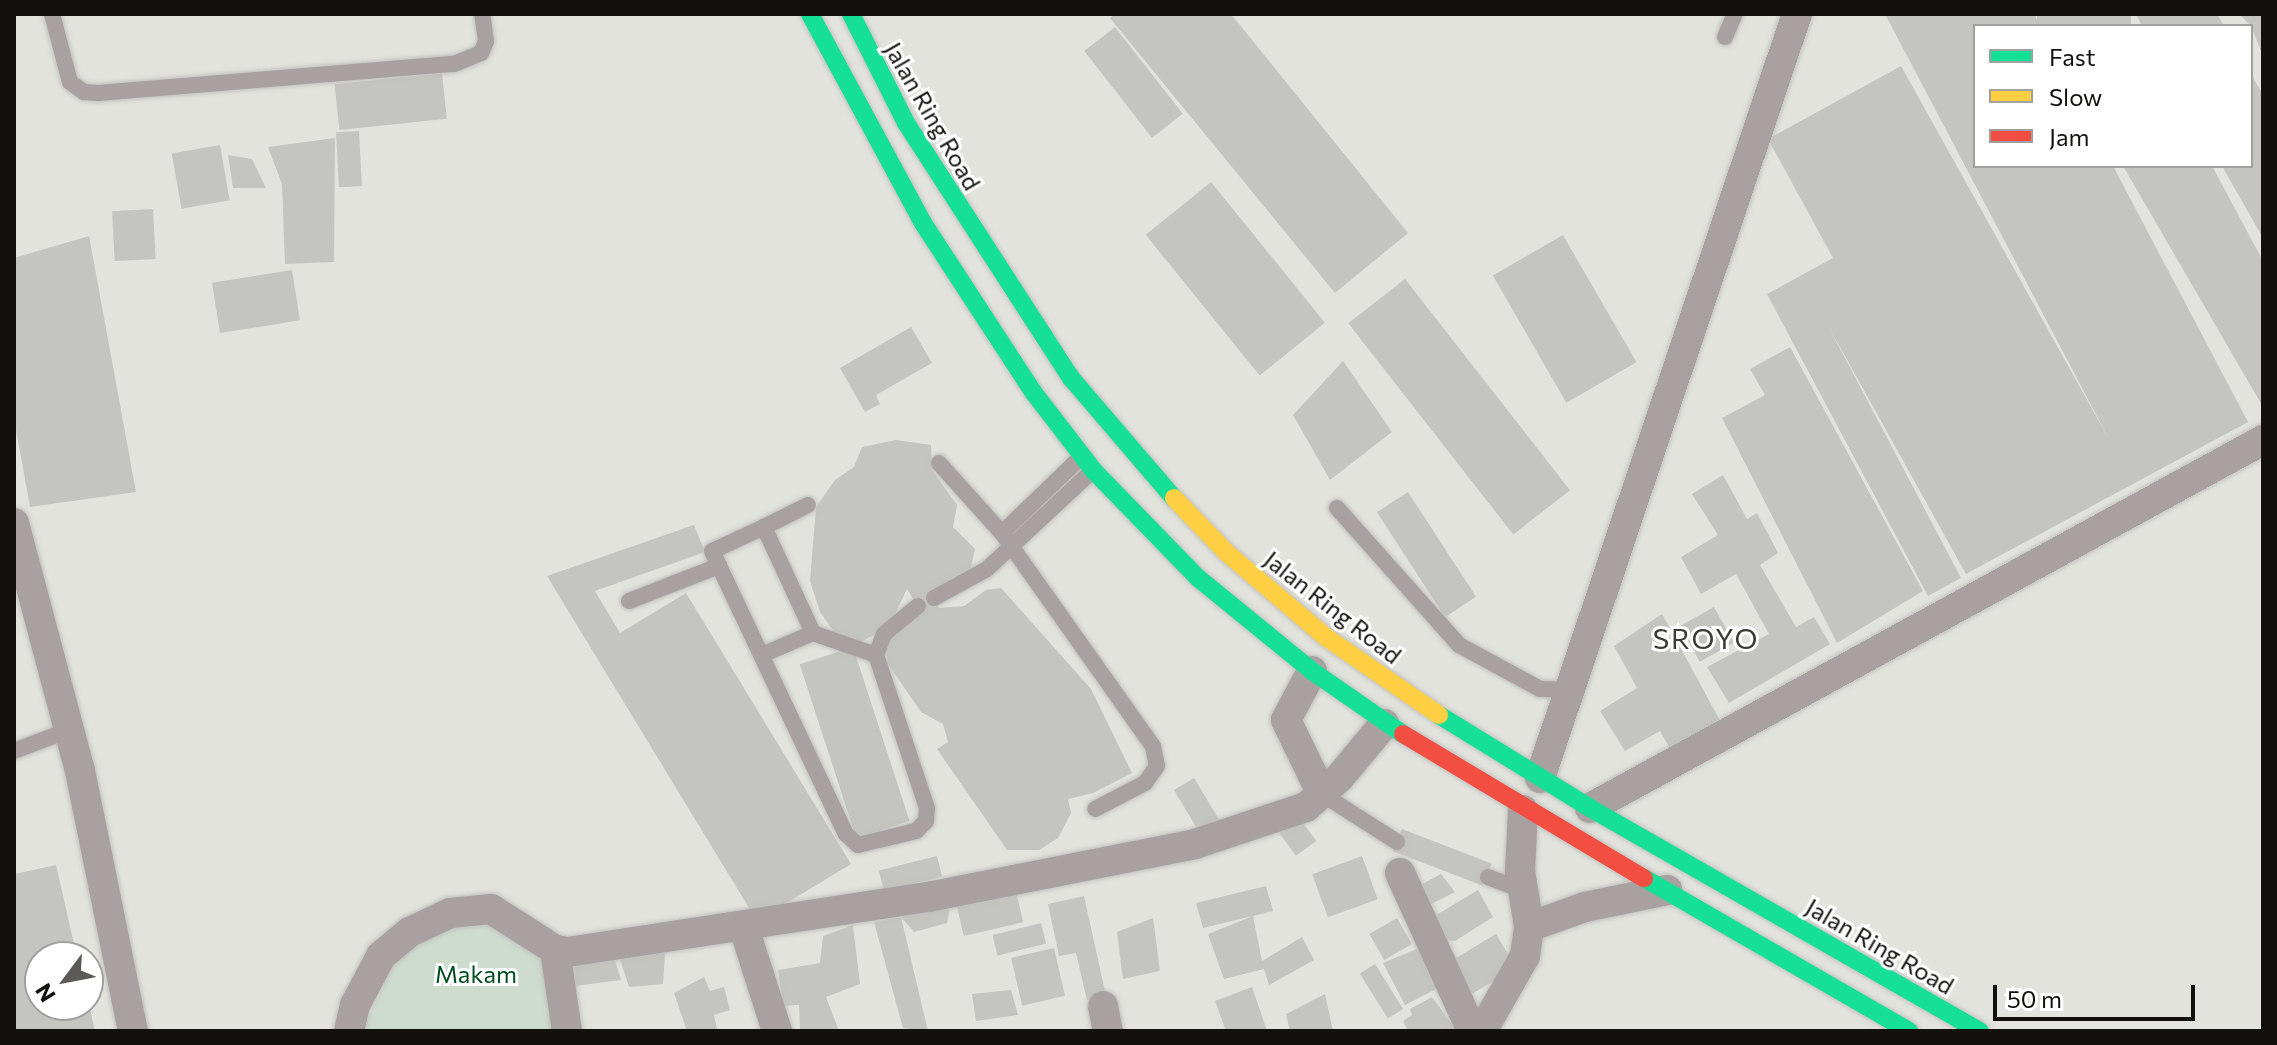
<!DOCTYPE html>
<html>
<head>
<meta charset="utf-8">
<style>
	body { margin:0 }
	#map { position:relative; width:2277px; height:1045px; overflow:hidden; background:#e3e3de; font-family:Commissioner,sans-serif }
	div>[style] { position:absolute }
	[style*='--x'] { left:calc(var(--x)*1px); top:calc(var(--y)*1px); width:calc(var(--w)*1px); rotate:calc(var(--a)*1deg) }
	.green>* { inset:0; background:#cddcce }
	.building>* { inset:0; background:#c4c4c0; transform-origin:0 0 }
	.roads { filter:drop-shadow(0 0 2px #c1c1be) drop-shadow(0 0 2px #c1c1be) }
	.lane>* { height:16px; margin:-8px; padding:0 8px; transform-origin:8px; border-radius:8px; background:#a8a0a1 }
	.street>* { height:30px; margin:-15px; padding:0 15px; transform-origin:15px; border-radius:15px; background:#a8a0a1 }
	.fast>* { height:18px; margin:-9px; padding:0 9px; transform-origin:9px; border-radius:9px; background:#16e098 }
	.slow>* { height:18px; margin:-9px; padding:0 9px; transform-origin:9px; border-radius:9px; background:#ffcf43 }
	.jam>* { height:18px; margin:-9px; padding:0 9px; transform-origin:9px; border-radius:9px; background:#f24e42 }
	span { translate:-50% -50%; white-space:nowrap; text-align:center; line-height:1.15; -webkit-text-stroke:6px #fff; paint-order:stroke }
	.street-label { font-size:24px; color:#12110e }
	.park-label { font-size:24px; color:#004c21 }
	.quarter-label { font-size:28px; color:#3d3b34; letter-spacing:2px }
	.frame { position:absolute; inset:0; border:16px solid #12110e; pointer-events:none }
	.legend { position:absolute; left:1973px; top:24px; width:280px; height:144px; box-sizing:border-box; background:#fff; border:2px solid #a0a09f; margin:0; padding:10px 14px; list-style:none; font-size:24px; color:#12110e }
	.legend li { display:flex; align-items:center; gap:16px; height:40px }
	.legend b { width:40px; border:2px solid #a0a09f }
	.north { position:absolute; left:24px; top:941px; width:80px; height:80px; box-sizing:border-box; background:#fff; border:2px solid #a0a09f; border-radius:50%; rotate:238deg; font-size:22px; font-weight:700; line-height:32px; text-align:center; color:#12110e }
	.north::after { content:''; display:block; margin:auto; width:28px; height:36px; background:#5b5a57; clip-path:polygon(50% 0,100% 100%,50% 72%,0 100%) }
	.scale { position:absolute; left:1993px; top:985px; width:202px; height:36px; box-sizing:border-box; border:4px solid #12110e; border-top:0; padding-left:10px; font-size:24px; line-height:28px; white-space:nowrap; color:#12110e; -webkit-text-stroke:6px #fff; paint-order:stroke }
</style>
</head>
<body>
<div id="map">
	<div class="green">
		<i style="clip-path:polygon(478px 915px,544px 955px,559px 1031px,362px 1031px,400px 954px)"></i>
	</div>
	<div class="building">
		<i style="clip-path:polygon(1115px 14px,1231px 14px,1408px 233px,1335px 293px,1110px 18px)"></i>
		<i style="clip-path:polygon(1885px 14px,2034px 14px,2040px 26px,1975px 26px,1975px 166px,2113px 166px,2248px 422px,1966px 574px,1826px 322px,1961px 578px,1928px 596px,1767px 294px,1833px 258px,1768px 139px,1901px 66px,2110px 441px)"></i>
		<i style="left:2037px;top:14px;width:94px;height:14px"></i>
		<i style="clip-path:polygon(2136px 14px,2217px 14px,2224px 26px,2142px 26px)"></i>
		<i style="clip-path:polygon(2239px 14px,2263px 14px,2263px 56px,2251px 26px)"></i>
		<i style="left:1115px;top:27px;width:110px;height:39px;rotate:52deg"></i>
		<i style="left:442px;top:73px;width:46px;height:108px;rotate:84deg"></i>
		<i style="clip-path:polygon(2251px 74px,2263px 95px,2263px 238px,2222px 166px,2251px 166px)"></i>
		<i style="left:359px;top:131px;width:55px;height:23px;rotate:87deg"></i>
		<i style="clip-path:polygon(335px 138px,334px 262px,285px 264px,282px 184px,268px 147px)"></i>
		<i style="left:220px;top:145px;width:56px;height:49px;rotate:80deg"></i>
		<i style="clip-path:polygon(228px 155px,252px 159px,266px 188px,233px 188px)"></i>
		<i style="clip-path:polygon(2123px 166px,2212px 166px,2263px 261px,2263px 407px)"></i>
		<i style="left:1211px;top:182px;width:181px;height:84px;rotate:51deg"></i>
		<i style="left:153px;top:209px;width:50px;height:41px;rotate:87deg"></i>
		<i style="left:1563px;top:235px;width:147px;height:81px;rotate:60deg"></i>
		<i style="clip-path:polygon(89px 236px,136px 492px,30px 507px,14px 419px,14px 258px)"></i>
		<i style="left:292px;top:270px;width:51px;height:81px;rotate:81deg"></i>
		<i style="left:1405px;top:279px;width:268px;height:72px;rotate:52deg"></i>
		<i style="clip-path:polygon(911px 327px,932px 363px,876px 395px,880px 404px,865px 412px,840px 368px)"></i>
		<i style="clip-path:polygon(1790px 347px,1923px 591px,1837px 643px,1722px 418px,1765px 395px,1750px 369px)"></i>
		<i style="clip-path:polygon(1343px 361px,1392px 432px,1330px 480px,1293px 415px)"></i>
		<i style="clip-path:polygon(896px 440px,931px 445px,932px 470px,957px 505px,953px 527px,975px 549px,970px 572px,953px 577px,931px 594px,939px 608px,964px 606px,986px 590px,1001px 588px,1091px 689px,1132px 773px,1093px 793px,1068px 799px,1071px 813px,1058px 838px,1039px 850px,1007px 850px,937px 749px,948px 742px,943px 724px,921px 712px,888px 664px,884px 640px,921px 611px,907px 589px,895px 614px,878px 633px,860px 642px,837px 636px,820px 612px,810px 581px,816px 507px,835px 480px,854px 467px,862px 447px)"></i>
		<i style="clip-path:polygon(1723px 475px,1747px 519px,1757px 513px,1778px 553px,1760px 565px,1796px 627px,1814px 617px,1830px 644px,1729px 703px,1707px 667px,1769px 634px,1736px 574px,1701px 594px,1681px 557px,1718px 535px,1692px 494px)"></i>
		<i style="left:1408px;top:492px;width:125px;height:37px;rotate:57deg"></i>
		<i style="clip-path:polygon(694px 525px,705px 552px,595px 591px,620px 633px,686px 593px,851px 864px,757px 921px,547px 576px)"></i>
		<i style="left:1714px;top:607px;width:41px;height:39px;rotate:61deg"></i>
		<i style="clip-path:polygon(1662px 614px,1723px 726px,1673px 754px,1660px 731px,1625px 751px,1600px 711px,1637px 688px,1614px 646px)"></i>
		<i style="left:853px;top:647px;width:183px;height:56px;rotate:72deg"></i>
		<i style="clip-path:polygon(1194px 778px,1223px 826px,1199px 832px,1174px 790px)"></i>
		<i style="left:1298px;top:816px;width:31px;height:25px;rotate:54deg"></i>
		<i style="left:1402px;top:829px;width:96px;height:24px;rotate:21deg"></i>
		<i style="left:937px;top:856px;width:21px;height:60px;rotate:76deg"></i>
		<i style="left:1362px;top:856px;width:46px;height:53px;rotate:70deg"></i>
		<i style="clip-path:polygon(56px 865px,77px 957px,40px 957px,40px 1005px,89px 1005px,95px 1031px,14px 1031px,14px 874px)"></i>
		<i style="clip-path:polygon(1441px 874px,1455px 892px,1421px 909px,1409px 891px)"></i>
		<i style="clip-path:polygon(1266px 886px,1273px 911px,1253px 916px,1262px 961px,1302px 937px,1314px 960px,1269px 985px,1264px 969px,1224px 979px,1208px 934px,1253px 916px,1203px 928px,1196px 903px)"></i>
		<i style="clip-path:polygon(1478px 890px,1493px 917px,1455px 941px,1445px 940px,1433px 917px)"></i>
		<i style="left:1016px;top:891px;width:32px;height:61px;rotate:77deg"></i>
		<i style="clip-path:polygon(1084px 896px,1106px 996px,1087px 1000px,1076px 953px,1059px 956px,1048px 904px)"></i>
		<i style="clip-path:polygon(950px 905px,947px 923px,914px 932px,901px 917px)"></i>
		<i style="clip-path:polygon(901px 917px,928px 1031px,903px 1028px,874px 922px)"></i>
		<i style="clip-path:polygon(1153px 918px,1160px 971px,1123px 979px,1117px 932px)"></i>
		<i style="left:1397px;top:918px;width:30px;height:32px;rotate:60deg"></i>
		<i style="left:1041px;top:923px;width:21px;height:50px;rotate:76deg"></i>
		<i style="clip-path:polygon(853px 925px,860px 984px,826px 997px,839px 1031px,800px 1031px,799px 1005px,783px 1006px,778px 970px,820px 963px,823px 936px)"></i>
		<i style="left:1496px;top:934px;width:39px;height:53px;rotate:59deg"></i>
		<i style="clip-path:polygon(1424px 946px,1438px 988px,1405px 1005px,1383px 963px)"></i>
		<i style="left:1054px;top:948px;width:49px;height:44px;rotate:77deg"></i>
		<i style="clip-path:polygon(617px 950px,665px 953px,663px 984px,629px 987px)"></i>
		<i style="clip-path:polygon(614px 957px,621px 980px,575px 986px,572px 960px)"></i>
		<i style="left:1375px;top:964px;width:53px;height:18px;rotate:58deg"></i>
		<i style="clip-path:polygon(704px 977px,710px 991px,724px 987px,730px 1010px,714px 1015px,717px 1029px,687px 1031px,674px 993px)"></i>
		<i style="clip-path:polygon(1252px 987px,1267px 1031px,1226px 1031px,1215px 1001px)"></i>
		<i style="clip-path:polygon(1011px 990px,1018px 1015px,976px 1021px,972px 994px)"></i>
		<i style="clip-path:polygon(1325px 994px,1333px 1031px,1290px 1031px,1286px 1014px)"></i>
		<i style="clip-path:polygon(1432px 997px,1457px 1031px,1408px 1031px,1403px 1021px,1412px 1015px,1410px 1009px)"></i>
	</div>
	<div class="roads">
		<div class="lane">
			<i style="--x:52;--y:14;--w:70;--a:75.2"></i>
			<i style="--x:70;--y:82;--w:17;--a:36"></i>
			<i style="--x:84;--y:92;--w:14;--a:4"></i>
			<i style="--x:98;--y:93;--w:357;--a:-4.7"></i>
			<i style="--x:454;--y:64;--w:29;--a:-22"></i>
			<i style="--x:481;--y:53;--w:13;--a:-67"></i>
			<i style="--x:486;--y:41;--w:27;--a:-98"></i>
			<i style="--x:1725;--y:37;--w:25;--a:-67"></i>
			<i style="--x:939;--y:463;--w:94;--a:48"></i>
			<i style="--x:1002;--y:533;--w:261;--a:54.7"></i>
			<i style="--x:1153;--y:746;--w:20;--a:79"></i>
			<i style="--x:1157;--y:766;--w:21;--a:125"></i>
			<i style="--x:1145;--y:783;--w:56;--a:152.5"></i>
			<i style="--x:1337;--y:508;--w:183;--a:48.3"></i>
			<i style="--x:1459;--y:645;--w:92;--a:28.5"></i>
			<i style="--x:1540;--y:689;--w:29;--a:2"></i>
			<i style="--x:764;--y:527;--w:49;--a:-26.6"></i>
			<i style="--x:1002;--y:533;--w:111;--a:-43.9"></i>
			<i style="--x:934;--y:598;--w:60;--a:-28.7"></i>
			<i style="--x:987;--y:569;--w:145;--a:-43"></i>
			<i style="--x:629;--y:601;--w:97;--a:-21.3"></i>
			<i style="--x:764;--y:654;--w:53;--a:-23.2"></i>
			<i style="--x:876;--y:655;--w:67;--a:-160.8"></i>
			<i style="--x:813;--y:633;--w:117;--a:-114.8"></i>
			<i style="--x:764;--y:527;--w:57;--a:155.2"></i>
			<i style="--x:712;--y:551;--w:313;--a:64.7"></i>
			<i style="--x:846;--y:834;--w:16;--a:43"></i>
			<i style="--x:858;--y:845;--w:60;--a:-13.6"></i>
			<i style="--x:916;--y:831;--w:14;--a:-45"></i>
			<i style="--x:926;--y:821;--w:13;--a:-86"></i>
			<i style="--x:927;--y:808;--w:161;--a:-108.4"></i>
			<i style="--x:876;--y:655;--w:22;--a:-69"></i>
			<i style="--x:884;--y:634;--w:44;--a:-39.5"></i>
			<i style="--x:14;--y:751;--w:59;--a:-20.9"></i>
			<i style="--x:1322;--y:794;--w:89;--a:32.6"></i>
			<i style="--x:1488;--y:877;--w:39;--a:21"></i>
		</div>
		<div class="street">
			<i style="--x:14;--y:523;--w:257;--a:75.1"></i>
			<i style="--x:80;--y:771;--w:265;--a:78.5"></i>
			<i style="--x:1312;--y:671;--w:55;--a:118"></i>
			<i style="--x:1286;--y:720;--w:82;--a:64.1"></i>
			<i style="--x:1540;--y:778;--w:806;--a:-71.41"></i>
			<i style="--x:1590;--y:808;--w:767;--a:-28.67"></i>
			<i style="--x:1400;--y:873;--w:174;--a:65.5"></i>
			<i style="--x:1529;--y:927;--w:59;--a:-19.7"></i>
			<i style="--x:1585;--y:907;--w:84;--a:-11.7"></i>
			<i style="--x:744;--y:928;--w:108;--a:72.2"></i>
			<i style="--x:555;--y:950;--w:82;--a:81.6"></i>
			<i style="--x:1103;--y:1006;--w:25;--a:79"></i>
			<i style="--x:349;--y:1031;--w:27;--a:-77"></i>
			<i style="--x:355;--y:1005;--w:55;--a:-62"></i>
			<i style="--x:381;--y:956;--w:38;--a:-40"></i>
			<i style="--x:410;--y:932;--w:44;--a:-25.4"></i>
			<i style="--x:450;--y:913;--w:41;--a:-5.6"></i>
			<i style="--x:491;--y:909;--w:76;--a:32.6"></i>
			<i style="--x:555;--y:950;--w:13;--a:9"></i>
			<i style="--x:568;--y:952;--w:364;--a:-8.7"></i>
			<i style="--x:928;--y:897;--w:272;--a:-11.2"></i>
			<i style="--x:1195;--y:844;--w:117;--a:-18.4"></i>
			<i style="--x:1306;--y:807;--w:45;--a:-41.4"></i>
			<i style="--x:1340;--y:777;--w:69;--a:-50.3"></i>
			<i style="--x:1482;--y:1031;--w:86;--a:-60.2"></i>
			<i style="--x:1525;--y:956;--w:29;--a:-82"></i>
			<i style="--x:1529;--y:927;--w:57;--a:-99.1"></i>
			<i style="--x:1520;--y:871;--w:61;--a:-87.2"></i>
		</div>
		<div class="fast">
			<i style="--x:810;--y:14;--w:238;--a:61.6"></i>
			<i style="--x:923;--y:223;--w:203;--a:56.9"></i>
			<i style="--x:1034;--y:393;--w:97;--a:52.5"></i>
			<i style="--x:1093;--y:470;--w:151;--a:45.8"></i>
			<i style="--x:1198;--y:578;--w:147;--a:39.2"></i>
			<i style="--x:1312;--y:671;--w:111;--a:34.7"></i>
			<i style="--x:851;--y:14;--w:122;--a:63.2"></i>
			<i style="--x:906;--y:123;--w:304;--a:57.1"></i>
			<i style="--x:1071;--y:378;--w:158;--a:49.4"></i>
			<i style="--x:1439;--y:715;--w:177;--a:31.6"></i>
			<i style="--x:1590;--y:808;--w:449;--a:29.8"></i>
			<i style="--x:1644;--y:878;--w:306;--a:30"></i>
		</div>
		<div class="slow">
			<i style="--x:1174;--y:498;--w:76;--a:46.1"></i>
			<i style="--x:1227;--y:553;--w:131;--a:40.4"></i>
			<i style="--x:1327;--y:638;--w:136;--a:34.5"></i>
		</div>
		<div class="jam">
			<i style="--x:1403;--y:734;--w:281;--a:30.9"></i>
		</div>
	</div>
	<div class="street-label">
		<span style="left:933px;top:116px;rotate:60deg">Jalan Ring Road</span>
		<span style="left:1333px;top:607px;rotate:38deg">Jalan Ring Road</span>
		<span style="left:1880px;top:946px;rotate:30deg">Jalan Ring Road</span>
	</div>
	<div class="park-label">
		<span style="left:476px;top:974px">Makam</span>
	</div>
	<div class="quarter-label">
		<span style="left:1706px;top:638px">SROYO</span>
	</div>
	<div class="frame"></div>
	<ul class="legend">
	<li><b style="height:10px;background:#16e098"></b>Fast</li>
	<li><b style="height:10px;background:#ffcf43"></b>Slow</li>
	<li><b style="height:10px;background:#f24e42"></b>Jam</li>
	</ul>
	<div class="north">N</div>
	<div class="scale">50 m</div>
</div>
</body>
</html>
